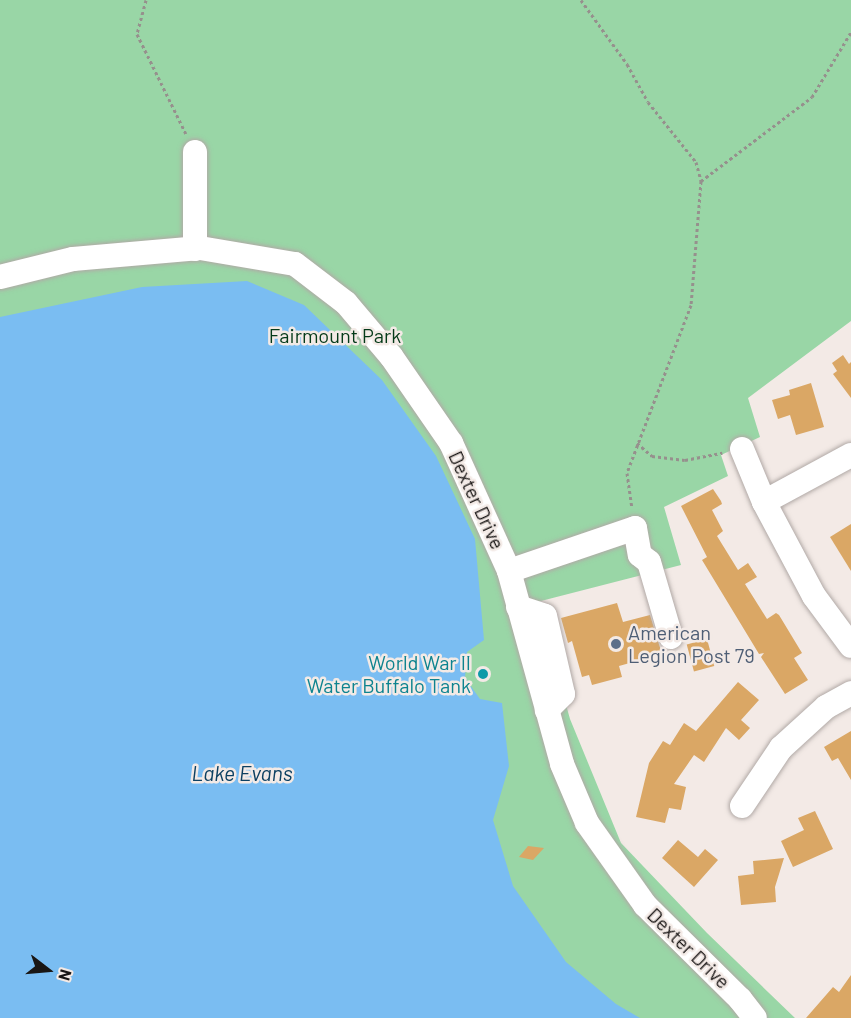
<!DOCTYPE html>
<html>
<head>
<meta charset="utf-8">
<style>
	body { margin:0 }
	#map { position:relative; width:851px; height:1018px; overflow:hidden; background:#f3eae6; font-family:Barlow,sans-serif }
	div>[style] { position:absolute }
	[style*='--x'] { left:calc(var(--x)*1px); top:calc(var(--y)*1px); width:calc(var(--w)*1px); rotate:calc(var(--a)*1deg) }
	.green>* { inset:0; background:#99d6a6 }
	.water>* { inset:0; background:#7abdf2 }
	.building>* { inset:0; background:#daa765; transform-origin:0 0 }
	.path>* { height:3px; margin-top:-1.5px; transform-origin:0; background:repeating-linear-gradient(90deg,#96908d 0 3px,transparent 0 6px) }
	.roads { filter:drop-shadow(0 0 2px #b1a9a6) drop-shadow(0 0 2px #b1a9a6) }
	.minor>* { height:24px; margin:-12px; padding:0 12px; transform-origin:12px; border-radius:12px; background:#fff }
	.dots>* { width:16px; height:16px; translate:-50% -50%; box-sizing:border-box; border:3px solid #f3eae6; border-radius:50% }
	span { translate:-50% -50%; white-space:nowrap; text-align:center; line-height:1.15; -webkit-text-stroke:5px #f3eae6; paint-order:stroke }
	.park-label { font-size:20px; color:#043a19 }
	.street-label { font-size:20px; color:#191615 }
	.service-label { font-size:20px; color:#4e5e75 }
	.left { translate:0 -50%; text-align:left }
	.culture-label { font-size:20px; color:#0d838f }
	.right { translate:-100% -50%; text-align:right }
	.water-label { font-size:21px; color:#0c4062; font-style:italic }
	.north { position:absolute; left:18px; top:940px; width:60px; height:60px; -webkit-text-stroke:4px #f3eae6; paint-order:stroke; rotate:106deg; font-size:16px; font-weight:700; line-height:24px; text-align:center; color:#191615 }
	.north::after { content:''; display:block; margin:auto; width:21px; height:27px; background:#191615; clip-path:polygon(50% 0,100% 100%,50% 72%,0 100%) }
</style>
</head>
<body>
<div id="map">
	<div class="green">
		<i style="clip-path:polygon(0 0,851px 0,851px 321px,748px 398px,760px 437px,721px 455px,728px 476px,664px 507px,681px 565px,537px 602px,570px 719px,621px 843px,707px 933px,795px 1018px,0 1018px)"></i>
	</div>
	<div class="water">
		<i style="clip-path:polygon(247px 281px,304px 305px,382px 380px,436px 456px,475px 539px,484px 640px,467px 652px,465px 678px,480px 699px,502px 703px,509px 766px,493px 820px,513px 886px,566px 962px,616px 1004px,640px 1018px,0 1018px,0 317px,142px 287px)"></i>
	</div>
	<div class="building">
		<i style="clip-path:polygon(843px 355px,849px 364px,851px 362px,851px 398px,833px 374px,837px 371px,832px 363px)"></i>
		<i style="clip-path:polygon(811px 383px,824px 427px,796px 435px,790px 415px,778px 419px,772px 400px,790px 395px,789px 390px)"></i>
		<i style="clip-path:polygon(713px 489px,721px 501px,722px 504px,712px 510px,723px 531px,717px 536px,738px 570px,748px 563px,757px 577px,745px 584px,767px 619px,776px 613px,779px 615px,802px 653px,794px 658px,808px 680px,785px 694px,761px 657px,764px 653px,759px 654px,702px 560px,707px 557px,681px 506px)"></i>
		<i style="clip-path:polygon(851px 524px,851px 571px,830px 537px)"></i>
		<i style="clip-path:polygon(617px 603px,623px 622px,650px 615px,662px 654px,619px 666px,622px 677px,592px 685px,589px 675px,582px 677px,572px 641px,568px 643px,561px 618px)"></i>
		<i style="left:707px;top:639px;width:28px;height:21px;rotate:75deg"></i>
		<i style="clip-path:polygon(738px 682px,759px 700px,741px 720px,750px 728px,739px 740px,726px 728px,704px 762px,694px 755px,674px 784px,686px 787px,681px 810px,669px 808px,665px 823px,636px 817px,649px 763px,663px 741px,670px 745px,684px 723px,696px 731px)"></i>
		<i style="clip-path:polygon(851px 731px,851px 780px,838px 758px,832px 761px,824px 747px)"></i>
		<i style="clip-path:polygon(815px 811px,833px 849px,793px 867px,781px 841px,804px 830px,798px 818px)"></i>
		<i style="clip-path:polygon(678px 840px,698px 857px,705px 849px,718px 860px,694px 887px,662px 858px)"></i>
		<i style="clip-path:polygon(528px 846px,544px 848px,533px 860px,519px 857px)"></i>
		<i style="clip-path:polygon(784px 858px,775px 887px,776px 902px,741px 905px,738px 876px,754px 874px,753px 861px)"></i>
		<i style="clip-path:polygon(851px 975px,851px 1018px,806px 1018px,833px 987px,839px 992px)"></i>
	</div>
	<div class="path">
		<i style="--x:146;--y:0;--w:35;--a:105"></i>
		<i style="--x:137;--y:34;--w:111;--a:63.9"></i>
		<i style="--x:581;--y:0;--w:79;--a:54.3"></i>
		<i style="--x:627;--y:64;--w:43;--a:61.1"></i>
		<i style="--x:648;--y:102;--w:77;--a:51.3"></i>
		<i style="--x:696;--y:162;--w:20;--a:75"></i>
		<i style="--x:701;--y:181;--w:124;--a:94.6"></i>
		<i style="--x:691;--y:305;--w:180;--a:110.9"></i>
		<i style="--x:627;--y:473;--w:35;--a:82"></i>
		<i style="--x:701;--y:181;--w:139;--a:-37.1"></i>
		<i style="--x:812;--y:97;--w:76;--a:-59"></i>
		<i style="--x:637;--y:443;--w:20;--a:41"></i>
		<i style="--x:652;--y:456;--w:33;--a:7"></i>
		<i style="--x:685;--y:460;--w:38;--a:-11"></i>
	</div>
	<div class="roads">
		<div class="minor">
			<i style="--x:195;--y:152;--w:97;--a:90"></i>
			<i style="--x:0;--y:277;--w:75;--a:-13.9"></i>
			<i style="--x:73;--y:259;--w:127;--a:-5"></i>
			<i style="--x:200;--y:248;--w:96;--a:9.6"></i>
			<i style="--x:295;--y:264;--w:64;--a:37.4"></i>
			<i style="--x:346;--y:303;--w:70;--a:49.7"></i>
			<i style="--x:391;--y:356;--w:106;--a:55.4"></i>
			<i style="--x:451;--y:443;--w:141;--a:65.6"></i>
			<i style="--x:509;--y:571;--w:200;--a:74.6"></i>
			<i style="--x:562;--y:764;--w:64;--a:67"></i>
			<i style="--x:587;--y:823;--w:100;--a:54.7"></i>
			<i style="--x:645;--y:905;--w:134;--a:44.7"></i>
			<i style="--x:740;--y:999;--w:24;--a:52"></i>
			<i style="--x:742;--y:449;--w:57;--a:67.5"></i>
			<i style="--x:764;--y:502;--w:106;--a:62"></i>
			<i style="--x:814;--y:596;--w:62;--a:53.5"></i>
			<i style="--x:764;--y:502;--w:99;--a:-28.4"></i>
			<i style="--x:509;--y:571;--w:133;--a:-18.8"></i>
			<i style="--x:635;--y:528;--w:27;--a:80"></i>
			<i style="--x:640;--y:555;--w:11;--a:38"></i>
			<i style="--x:649;--y:562;--w:78;--a:73.7"></i>
			<i style="--x:518;--y:607;--w:28;--a:18"></i>
			<i style="--x:545;--y:616;--w:80;--a:77"></i>
			<i style="--x:563;--y:694;--w:23;--a:135"></i>
			<i style="--x:742;--y:806;--w:70;--a:-56.1"></i>
			<i style="--x:781;--y:748;--w:61;--a:-42.3"></i>
			<i style="--x:826;--y:707;--w:29;--a:-29"></i>
		</div>
	</div>
	<div class="dots">
		<i style="left:616px;top:644px;background:#5c6f8a"></i>
		<i style="left:483px;top:674px;background:#0f9aa8"></i>
	</div>
	<div class="park-label">
		<span style="left:335px;top:335px">Fairmount Park</span>
	</div>
	<div class="street-label">
		<span style="left:477px;top:500px;rotate:65deg">Dexter Drive</span>
		<span style="left:689px;top:948px;rotate:44deg">Dexter Drive</span>
	</div>
	<div class="service-label">
		<span class="left" style="left:628px;top:644px">American<br>Legion Post 79</span>
	</div>
	<div class="culture-label">
		<span class="right" style="left:471px;top:674px">World War II<br>Water Buffalo Tank</span>
	</div>
	<div class="water-label">
		<span style="left:242px;top:773px">Lake Evans</span>
	</div>
	<div class="north">N</div>
</div>
</body>
</html>
